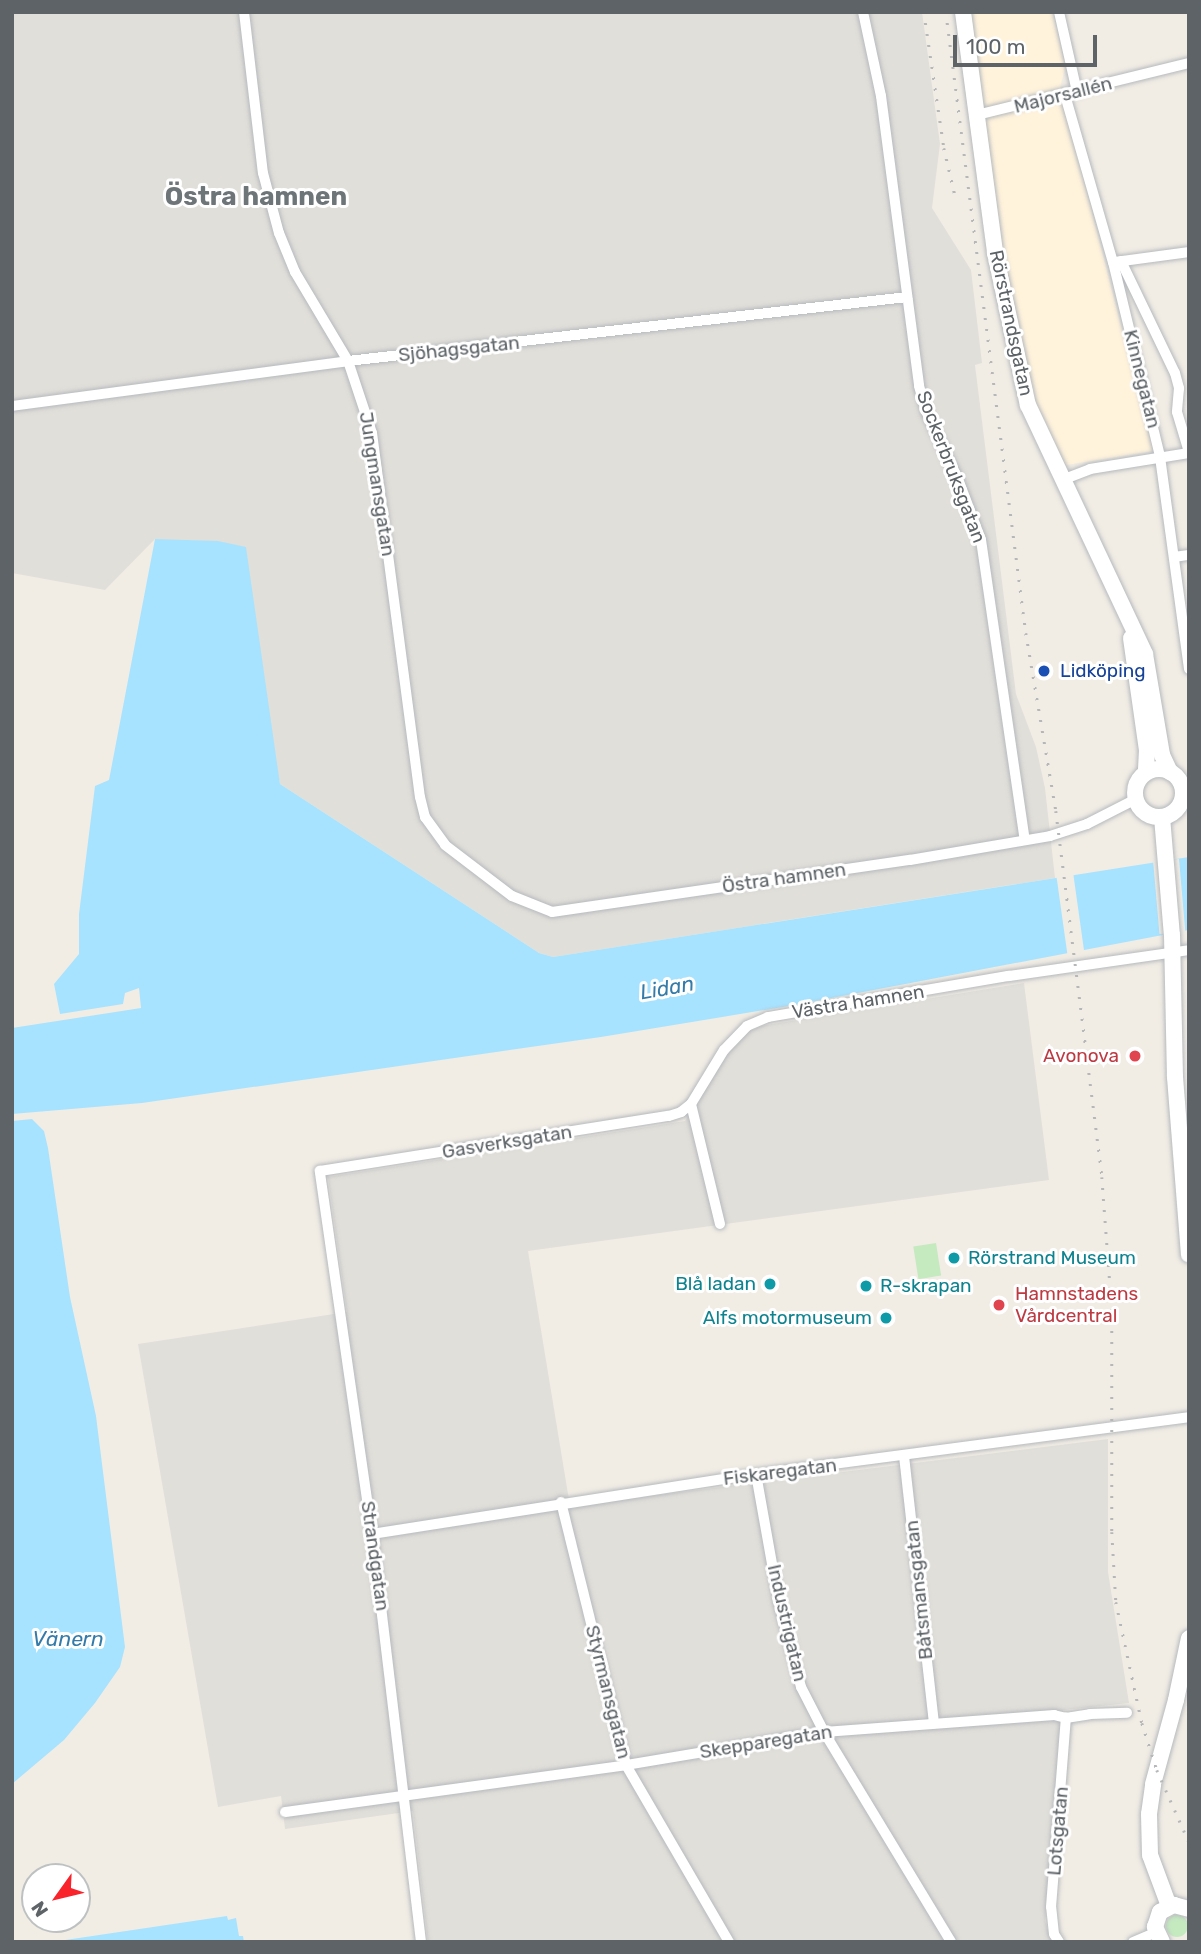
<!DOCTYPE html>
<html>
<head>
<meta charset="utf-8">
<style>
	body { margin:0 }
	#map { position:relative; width:1201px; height:1954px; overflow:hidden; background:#f1ede5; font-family:Rubik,sans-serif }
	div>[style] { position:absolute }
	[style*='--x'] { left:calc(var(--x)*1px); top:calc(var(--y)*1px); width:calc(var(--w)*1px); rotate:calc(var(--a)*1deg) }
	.commercial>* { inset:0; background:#fff3dc }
	.industrial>* { inset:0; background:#e1dfda }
	.green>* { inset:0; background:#c5eac0; transform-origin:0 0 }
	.round { border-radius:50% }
	.water>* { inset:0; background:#a7e3ff }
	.pier>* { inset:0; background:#f1ede5; transform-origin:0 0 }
	.roads { filter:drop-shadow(0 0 2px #b6b9bd) drop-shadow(0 0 2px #b6b9bd) }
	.street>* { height:10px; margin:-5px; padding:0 5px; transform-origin:5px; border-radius:5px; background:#fff }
	.secondary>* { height:16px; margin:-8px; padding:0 8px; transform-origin:8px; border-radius:8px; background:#fff }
	.secondary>.ring { margin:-8px; padding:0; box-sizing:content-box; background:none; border:16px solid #fff; border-radius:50% }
	.rail>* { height:2.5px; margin-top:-1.25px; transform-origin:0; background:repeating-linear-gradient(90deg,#b6b7b8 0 2px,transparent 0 11px) }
	.dots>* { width:19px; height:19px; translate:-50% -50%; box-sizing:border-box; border:4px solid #fff; border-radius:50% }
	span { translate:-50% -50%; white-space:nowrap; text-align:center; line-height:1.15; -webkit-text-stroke:6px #fff; paint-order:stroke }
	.street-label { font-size:19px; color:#5d6367 }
	.transit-label { font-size:19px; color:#164399 }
	.left { translate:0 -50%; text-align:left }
	.health-label { font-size:19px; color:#be3a42 }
	.right { translate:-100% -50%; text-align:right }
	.culture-label { font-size:19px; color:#0d838f }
	.water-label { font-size:21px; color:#347ba9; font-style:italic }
	.district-label { font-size:26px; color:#6e7579; font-weight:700 }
	.frame { position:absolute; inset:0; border:14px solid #5d6367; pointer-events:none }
	.north { position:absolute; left:21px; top:1863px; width:70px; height:70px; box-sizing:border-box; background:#fff; border:2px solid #bec1c2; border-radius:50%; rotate:236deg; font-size:19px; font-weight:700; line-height:28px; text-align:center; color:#5d6367 }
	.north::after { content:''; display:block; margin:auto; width:24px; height:32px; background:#f9232b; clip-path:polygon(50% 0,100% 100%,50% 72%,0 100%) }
	.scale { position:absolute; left:953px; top:35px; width:144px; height:32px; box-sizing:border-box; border:4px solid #5d6367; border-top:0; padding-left:9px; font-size:21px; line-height:24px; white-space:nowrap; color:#5d6367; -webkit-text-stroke:5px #fff; paint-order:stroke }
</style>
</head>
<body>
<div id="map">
	<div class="commercial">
		<i style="clip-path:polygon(970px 12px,1053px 12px,1065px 68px,1060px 88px,1153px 451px,1066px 465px,1042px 421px,1032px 391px,1002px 253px)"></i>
	</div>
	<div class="industrial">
		<i style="clip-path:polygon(12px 12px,922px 12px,940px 144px,932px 208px,971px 270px,982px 363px,975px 365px,1016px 694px,1036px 747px,1045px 788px,1055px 878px,553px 957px,539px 953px,280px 784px,273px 750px,155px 539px,105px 590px,12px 573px)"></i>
		<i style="clip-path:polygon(1024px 983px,1049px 1180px,528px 1251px,570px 1506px,1108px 1439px,1108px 1572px,1129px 1703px,1063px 1710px,1045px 1921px,1052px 1942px,428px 1942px,413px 1811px,285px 1829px,281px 1796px,218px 1807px,138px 1344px,347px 1312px,328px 1177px,685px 1121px,727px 1055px,745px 1033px,761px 1026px)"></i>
	</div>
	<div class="green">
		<i style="left:936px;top:1243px;width:33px;height:23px;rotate:81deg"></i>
		<i class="round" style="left:1166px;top:1915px;width:22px;height:22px"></i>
	</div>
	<div class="water">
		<i style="clip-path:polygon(155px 539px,218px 541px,246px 547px,280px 784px,539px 953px,553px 957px,1189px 857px,1189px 930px,795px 1005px,601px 1037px,142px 1103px,12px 1114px,12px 1028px,141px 1008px,139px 988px,125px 993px,123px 1004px,60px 1014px,54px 984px,79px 954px,79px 914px,95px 786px,109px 780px)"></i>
		<i style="clip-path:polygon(32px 1119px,44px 1131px,48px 1148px,70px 1297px,96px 1416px,125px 1647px,120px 1667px,95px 1703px,64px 1740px,12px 1784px,12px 1121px)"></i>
		<i style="clip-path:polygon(227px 1916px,228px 1920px,236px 1918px,239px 1936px,243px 1936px,244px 1942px,52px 1942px)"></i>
	</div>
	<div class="pier">
		<i style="left:1179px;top:859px;width:73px;height:26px;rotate:85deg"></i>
		<i style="left:1073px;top:872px;width:83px;height:17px;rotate:82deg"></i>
	</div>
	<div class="roads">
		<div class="street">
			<i style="--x:244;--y:12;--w:162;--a:83.3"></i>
			<i style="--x:263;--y:173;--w:62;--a:75.1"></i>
			<i style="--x:279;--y:233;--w:42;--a:67.7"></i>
			<i style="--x:295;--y:272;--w:104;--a:59.2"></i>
			<i style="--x:348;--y:361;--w:76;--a:71.6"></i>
			<i style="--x:372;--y:433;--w:367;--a:82.5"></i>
			<i style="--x:420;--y:797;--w:21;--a:76"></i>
			<i style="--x:425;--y:817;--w:34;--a:54"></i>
			<i style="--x:445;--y:845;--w:84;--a:37.3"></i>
			<i style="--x:512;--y:896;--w:43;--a:21.8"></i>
			<i style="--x:552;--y:912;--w:362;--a:-8.3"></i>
			<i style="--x:910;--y:860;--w:142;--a:-9.7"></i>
			<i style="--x:1050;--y:836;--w:39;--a:-18"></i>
			<i style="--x:1087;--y:824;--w:55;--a:-27"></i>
			<i style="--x:863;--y:12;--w:86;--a:77.9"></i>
			<i style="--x:881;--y:96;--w:292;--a:82.5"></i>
			<i style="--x:919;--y:386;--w:26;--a:74"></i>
			<i style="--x:926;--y:411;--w:75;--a:64.8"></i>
			<i style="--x:958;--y:479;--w:65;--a:69.3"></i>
			<i style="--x:981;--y:540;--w:303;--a:81.7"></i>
			<i style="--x:1059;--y:12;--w:82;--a:77.3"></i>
			<i style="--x:1065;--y:95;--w:174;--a:74"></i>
			<i style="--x:1113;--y:262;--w:201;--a:76.4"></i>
			<i style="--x:1160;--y:457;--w:214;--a:82.2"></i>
			<i style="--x:977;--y:115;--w:218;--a:-13.8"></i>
			<i style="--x:1121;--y:261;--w:124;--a:64.3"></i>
			<i style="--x:1175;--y:373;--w:16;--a:75"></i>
			<i style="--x:1179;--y:388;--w:24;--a:95"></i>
			<i style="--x:1177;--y:412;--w:42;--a:73.3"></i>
			<i style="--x:1115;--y:262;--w:75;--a:-7.7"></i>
			<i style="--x:12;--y:406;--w:339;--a:-7.6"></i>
			<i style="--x:348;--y:361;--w:563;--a:-6.53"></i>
			<i style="--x:1062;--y:480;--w:30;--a:-21"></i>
			<i style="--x:1090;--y:469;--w:100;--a:-9.2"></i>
			<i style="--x:1174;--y:557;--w:15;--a:-8"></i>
			<i style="--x:720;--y:1224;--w:123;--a:-103.6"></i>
			<i style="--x:691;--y:1104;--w:63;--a:-58.6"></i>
			<i style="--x:724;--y:1050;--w:33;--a:-46"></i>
			<i style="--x:747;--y:1026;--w:23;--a:-23"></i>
			<i style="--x:768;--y:1017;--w:244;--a:-9.7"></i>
			<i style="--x:1009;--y:976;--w:182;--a:-8.2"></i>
			<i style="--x:904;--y:1456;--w:269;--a:83.6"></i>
			<i style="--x:756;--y:1474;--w:131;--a:79.9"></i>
			<i style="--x:779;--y:1603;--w:87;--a:75.3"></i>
			<i style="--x:801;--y:1687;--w:51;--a:62.9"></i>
			<i style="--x:824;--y:1732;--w:245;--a:58.8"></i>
			<i style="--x:561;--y:1502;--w:271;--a:76.1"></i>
			<i style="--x:626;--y:1765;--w:205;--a:59.8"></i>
			<i style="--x:372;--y:1534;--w:367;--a:-8.9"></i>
			<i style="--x:735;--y:1477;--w:458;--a:-7.5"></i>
			<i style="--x:285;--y:1812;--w:344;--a:-7.8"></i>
			<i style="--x:626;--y:1765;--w:201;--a:-9.5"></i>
			<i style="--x:824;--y:1732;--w:231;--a:-4.2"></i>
			<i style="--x:1054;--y:1715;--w:12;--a:14"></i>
			<i style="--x:1066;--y:1718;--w:24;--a:-9"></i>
			<i style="--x:1090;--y:1714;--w:37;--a:-2"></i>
			<i style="--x:421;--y:1942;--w:411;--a:-96.8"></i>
			<i style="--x:372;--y:1534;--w:367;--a:-98.2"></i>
			<i style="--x:320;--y:1171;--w:353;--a:-9"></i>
			<i style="--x:669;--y:1116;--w:13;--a:-18"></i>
			<i style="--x:681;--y:1112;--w:13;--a:-39"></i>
			<i style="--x:1059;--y:1942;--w:9;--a:-122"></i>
			<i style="--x:1054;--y:1934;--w:27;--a:-96"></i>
			<i style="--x:1051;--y:1907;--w:190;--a:-85.5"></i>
			<i style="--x:1133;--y:1942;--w:25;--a:-23"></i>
		</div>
		<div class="secondary">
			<i style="--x:963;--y:12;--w:243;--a:82.4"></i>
			<i style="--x:995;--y:253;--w:156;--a:77.8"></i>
			<i style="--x:1028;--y:405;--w:275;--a:64.8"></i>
			<i style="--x:1145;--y:654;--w:102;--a:80.4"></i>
			<i style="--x:1162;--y:755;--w:19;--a:65"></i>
			<i style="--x:1131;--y:638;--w:113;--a:81.9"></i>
			<i style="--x:1147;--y:750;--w:22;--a:93"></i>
			<i class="ring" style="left:1135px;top:769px;width:32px;height:32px"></i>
			<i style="--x:1162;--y:817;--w:118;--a:85.2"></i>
			<i style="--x:1172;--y:935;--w:142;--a:88.8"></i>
			<i style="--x:1175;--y:1077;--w:178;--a:85.5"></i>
			<i style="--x:1169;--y:1906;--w:54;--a:-110.4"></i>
			<i style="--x:1150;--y:1855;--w:41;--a:-91.4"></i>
			<i style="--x:1149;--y:1814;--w:30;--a:-82"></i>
			<i style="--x:1153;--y:1784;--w:87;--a:-74.7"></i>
			<i style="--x:1176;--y:1700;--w:63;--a:-78.2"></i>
			<i style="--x:1162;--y:1942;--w:17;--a:-115"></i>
			<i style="--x:1155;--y:1927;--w:16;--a:-72"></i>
			<i style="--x:1160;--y:1912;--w:16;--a:-27"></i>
			<i style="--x:1174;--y:1905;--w:16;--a:15"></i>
		</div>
	</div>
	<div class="rail">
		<i style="--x:924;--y:12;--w:137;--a:81.6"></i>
		<i style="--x:944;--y:148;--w:52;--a:76.8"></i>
		<i style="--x:946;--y:12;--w:626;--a:82.66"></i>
		<i style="--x:1026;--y:633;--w:181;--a:80.4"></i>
		<i style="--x:1056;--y:811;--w:369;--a:82.8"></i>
		<i style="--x:1102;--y:1177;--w:132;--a:85.7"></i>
		<i style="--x:1112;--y:1309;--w:223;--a:90"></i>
		<i style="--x:1112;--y:1532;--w:70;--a:86.7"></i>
		<i style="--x:1116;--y:1602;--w:124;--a:77.9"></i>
		<i style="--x:1142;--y:1723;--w:49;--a:72.3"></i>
		<i style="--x:1157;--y:1770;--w:79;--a:66"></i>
	</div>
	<div class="dots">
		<i style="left:1044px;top:671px;background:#1a4fb4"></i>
		<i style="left:1135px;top:1056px;background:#e0444e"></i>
		<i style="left:954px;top:1258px;background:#0f9aa8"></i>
		<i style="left:770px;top:1284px;background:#0f9aa8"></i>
		<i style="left:866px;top:1286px;background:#0f9aa8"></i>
		<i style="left:999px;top:1305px;background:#e0444e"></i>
		<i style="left:886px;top:1318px;background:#0f9aa8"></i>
	</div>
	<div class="street-label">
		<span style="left:1063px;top:95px;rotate:-14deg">Majorsallén</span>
		<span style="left:1011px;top:323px;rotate:78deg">Rörstrandsgatan</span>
		<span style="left:459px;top:349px;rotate:-6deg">Sjöhagsgatan</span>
		<span style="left:1142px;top:379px;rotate:76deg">Kinnegatan</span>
		<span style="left:951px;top:467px;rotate:69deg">Sockerbruksgatan</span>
		<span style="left:377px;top:484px;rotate:81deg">Jungmansgatan</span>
		<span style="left:784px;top:878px;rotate:-8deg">Östra hamnen</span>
		<span style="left:858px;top:1002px;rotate:-9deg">Västra hamnen</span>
		<span style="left:507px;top:1142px;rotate:-9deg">Gasverksgatan</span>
		<span style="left:780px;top:1472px;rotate:-7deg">Fiskaregatan</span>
		<span style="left:375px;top:1556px;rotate:82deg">Strandgatan</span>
		<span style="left:919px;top:1590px;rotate:-96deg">Båtsmansgatan</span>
		<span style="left:787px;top:1623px;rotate:77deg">Industrigatan</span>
		<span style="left:608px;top:1692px;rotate:76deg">Styrmansgatan</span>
		<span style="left:766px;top:1742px;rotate:-9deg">Skepparegatan</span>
		<span style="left:1058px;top:1831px;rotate:-85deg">Lotsgatan</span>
	</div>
	<div class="transit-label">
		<span class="left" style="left:1060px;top:671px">Lidköping</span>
	</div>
	<div class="health-label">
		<span class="right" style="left:1119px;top:1056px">Avonova</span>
		<span class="left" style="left:1015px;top:1305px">Hamnstadens<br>Vårdcentral</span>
	</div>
	<div class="culture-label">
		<span class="left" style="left:968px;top:1258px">Rörstrand Museum</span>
		<span class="right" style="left:756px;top:1284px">Blå ladan</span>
		<span class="left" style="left:880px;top:1286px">R-skrapan</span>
		<span class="right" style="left:872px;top:1318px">Alfs motormuseum</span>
	</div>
	<div class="water-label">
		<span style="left:667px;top:988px;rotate:-10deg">Lidan</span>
		<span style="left:68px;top:1639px">Vänern</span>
	</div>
	<div class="district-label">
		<span style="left:256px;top:197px">Östra hamnen</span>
	</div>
	<div class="frame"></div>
	<div class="north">N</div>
	<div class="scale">100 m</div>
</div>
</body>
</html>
